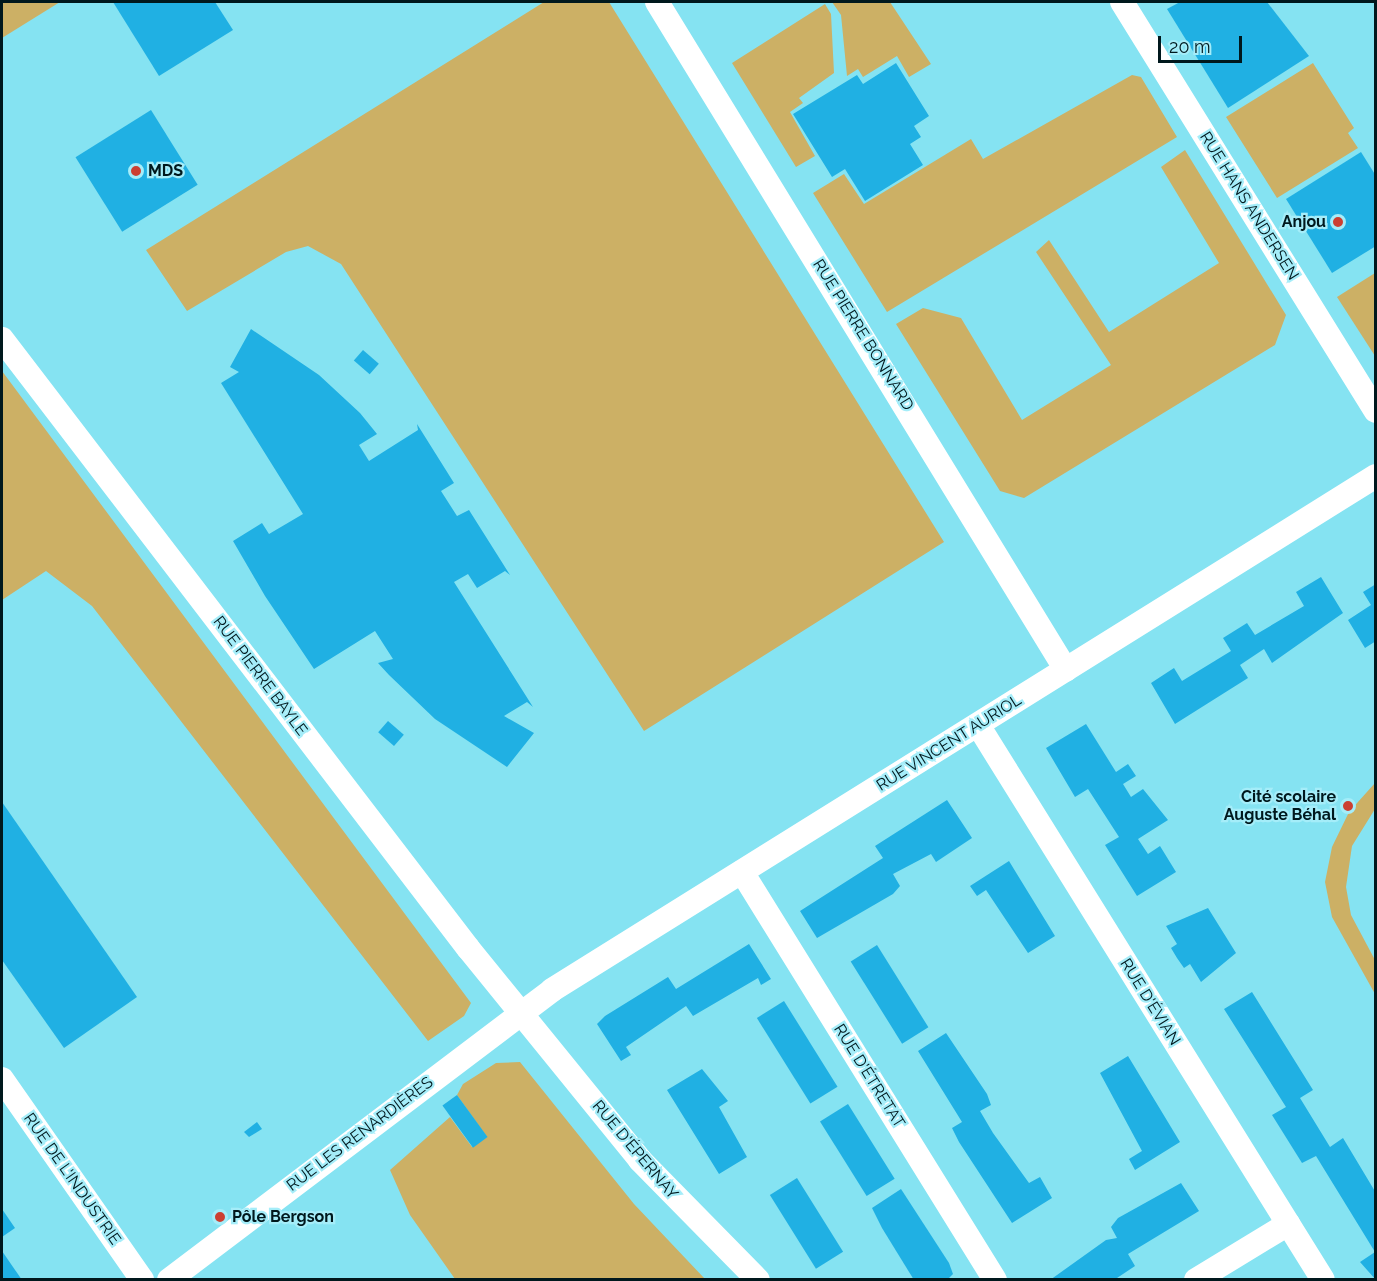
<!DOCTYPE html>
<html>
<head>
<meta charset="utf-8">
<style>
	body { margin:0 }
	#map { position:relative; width:1377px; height:1281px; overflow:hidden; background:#85e3f2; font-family:Raleway,sans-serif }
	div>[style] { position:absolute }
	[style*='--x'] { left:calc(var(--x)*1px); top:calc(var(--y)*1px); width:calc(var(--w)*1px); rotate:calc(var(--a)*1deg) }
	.green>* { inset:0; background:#ccb065 }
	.building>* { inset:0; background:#20b0e3; transform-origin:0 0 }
	.street>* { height:24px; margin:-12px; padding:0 12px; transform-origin:12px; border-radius:12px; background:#fff }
	.dots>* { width:16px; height:16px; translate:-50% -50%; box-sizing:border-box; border:3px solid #a5edf9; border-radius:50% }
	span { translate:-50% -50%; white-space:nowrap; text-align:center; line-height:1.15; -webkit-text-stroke:4.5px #a5edf9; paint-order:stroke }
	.poi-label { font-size:16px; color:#00181d; font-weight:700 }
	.left { translate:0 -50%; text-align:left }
	.right { translate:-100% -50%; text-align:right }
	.street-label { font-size:16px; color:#00181d }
	.frame { position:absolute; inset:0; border:3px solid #00181d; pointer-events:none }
	.scale { position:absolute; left:1158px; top:36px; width:84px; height:27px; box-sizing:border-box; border:3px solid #00181d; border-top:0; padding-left:8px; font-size:18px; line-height:21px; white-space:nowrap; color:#00181d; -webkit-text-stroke:4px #a5edf9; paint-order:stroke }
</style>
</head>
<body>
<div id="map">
	<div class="green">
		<i style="clip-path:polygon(2px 2px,60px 2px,2px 38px)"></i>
		<i style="clip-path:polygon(544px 2px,609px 2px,944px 542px,644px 731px,341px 264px,308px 246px,286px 252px,187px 311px,146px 250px)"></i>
		<i style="clip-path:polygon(832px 2px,890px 2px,931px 64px,909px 77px,897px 56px,863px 77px,858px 69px,847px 76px,841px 15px)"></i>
		<i style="clip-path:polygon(825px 4px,831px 14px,834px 73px,799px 98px,803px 103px,790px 112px,815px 156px,796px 167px,732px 63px)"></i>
		<i style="clip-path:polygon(1313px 63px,1354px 128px,1348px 133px,1358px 148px,1277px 198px,1226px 117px)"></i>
		<i style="clip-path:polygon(1132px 75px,1141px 77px,1177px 137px,887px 312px,813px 193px,844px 174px,864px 204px,971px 139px,983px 159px)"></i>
		<i style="clip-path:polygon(1185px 150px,1286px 315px,1275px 345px,1024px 498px,1000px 491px,896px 324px,923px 308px,961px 318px,1022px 420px,1111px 365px,1036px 252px,1049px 240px,1109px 332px,1219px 263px,1161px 167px)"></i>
		<i style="clip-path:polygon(1375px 273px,1375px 356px,1337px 297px)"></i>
		<i style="clip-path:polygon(2px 371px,471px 1003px,464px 1016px,428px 1041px,92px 606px,46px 571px,2px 600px)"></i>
		<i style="clip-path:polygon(1375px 783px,1375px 809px,1352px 846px,1346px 887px,1351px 915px,1375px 960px,1375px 994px,1332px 917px,1325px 882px,1332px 847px,1349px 812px)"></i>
		<i style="clip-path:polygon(520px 1062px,634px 1204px,705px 1279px,455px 1279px,410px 1215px,390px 1170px,450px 1117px,472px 1147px,487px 1137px,457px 1095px,463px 1084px,496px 1063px)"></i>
	</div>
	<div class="building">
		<i style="clip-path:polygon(113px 2px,215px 2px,233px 30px,159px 76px)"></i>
		<i style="clip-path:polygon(1180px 2px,1267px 2px,1309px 56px,1228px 108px,1167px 9px)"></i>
		<i style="clip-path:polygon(896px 63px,929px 116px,914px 126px,921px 137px,910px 144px,923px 165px,865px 201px,845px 169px,832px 177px,793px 114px,857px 75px,863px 84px)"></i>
		<i style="left:151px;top:110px;width:88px;height:89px;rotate:58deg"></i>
		<i style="clip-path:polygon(1361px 152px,1376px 176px,1376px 246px,1332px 273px,1286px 199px)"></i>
		<i style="clip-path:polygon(251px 329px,319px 375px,360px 413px,377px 434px,359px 445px,369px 461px,418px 430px,417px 424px,454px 483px,441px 491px,457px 516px,469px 510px,510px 575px,505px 571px,477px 588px,468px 574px,454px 582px,533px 707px,527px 702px,504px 716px,534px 733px,507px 767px,435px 719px,389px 675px,378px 663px,393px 659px,375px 631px,314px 669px,265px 596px,233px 541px,262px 523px,269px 534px,303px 514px,221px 383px,239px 372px,230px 367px)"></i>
		<i style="left:363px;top:350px;width:21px;height:14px;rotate:41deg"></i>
		<i style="clip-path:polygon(1321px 577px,1343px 613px,1272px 663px,1264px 649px,1240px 665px,1248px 678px,1175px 724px,1151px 683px,1174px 668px,1182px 681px,1231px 651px,1223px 638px,1247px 623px,1255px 635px,1304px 606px,1296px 592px)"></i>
		<i style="clip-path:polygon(1376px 584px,1376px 641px,1365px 648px,1348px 620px,1371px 605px,1363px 592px)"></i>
		<i style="left:388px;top:721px;width:21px;height:15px;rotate:41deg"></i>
		<i style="clip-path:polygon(1086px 724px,1116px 772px,1128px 764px,1136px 776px,1123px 784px,1131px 797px,1143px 789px,1168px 820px,1138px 839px,1148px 854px,1160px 846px,1176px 872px,1137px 896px,1105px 845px,1119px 837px,1088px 789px,1075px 797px,1046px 748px)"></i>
		<i style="clip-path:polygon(947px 800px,972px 838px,936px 862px,931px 854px,893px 874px,900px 886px,893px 894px,817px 938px,800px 911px,883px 858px,875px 846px)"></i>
		<i style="clip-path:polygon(2px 802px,137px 997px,64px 1048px,2px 960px)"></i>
		<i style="clip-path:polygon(1009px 861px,1055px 936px,1028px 953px,986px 890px,977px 896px,970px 886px)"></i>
		<i style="clip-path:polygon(1208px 908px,1236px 953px,1201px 982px,1190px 964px,1184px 968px,1177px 958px,1171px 948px,1177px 944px,1166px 926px)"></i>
		<i style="clip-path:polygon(749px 944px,771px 979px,761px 985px,758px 978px,693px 1016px,686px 1006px,626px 1047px,631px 1055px,621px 1061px,597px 1024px,605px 1016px,668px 977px,676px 989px)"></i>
		<i style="left:877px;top:945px;width:97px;height:31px;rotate:58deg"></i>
		<i style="clip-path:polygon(1252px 992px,1313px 1090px,1300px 1098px,1330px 1147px,1343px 1138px,1376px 1193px,1376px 1280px,1360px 1262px,1375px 1252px,1316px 1156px,1302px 1163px,1272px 1115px,1286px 1107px,1224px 1009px)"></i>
		<i style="left:784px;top:1001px;width:101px;height:32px;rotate:58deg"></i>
		<i style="clip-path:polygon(946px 1033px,987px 1094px,991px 1105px,980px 1111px,993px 1133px,1029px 1183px,1040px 1177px,1052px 1198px,1012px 1223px,959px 1142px,952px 1128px,962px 1122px,918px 1051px)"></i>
		<i style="clip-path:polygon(1128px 1056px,1180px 1142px,1135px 1170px,1129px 1159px,1142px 1151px,1100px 1073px)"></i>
		<i style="clip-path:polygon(702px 1069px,728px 1101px,719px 1107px,747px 1157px,719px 1174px,667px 1090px)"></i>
		<i style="left:457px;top:1095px;width:52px;height:18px;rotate:54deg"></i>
		<i style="left:848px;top:1104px;width:88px;height:33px;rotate:58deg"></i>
		<i style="clip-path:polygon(257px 1122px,262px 1129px,249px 1137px,244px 1132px)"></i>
		<i style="left:797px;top:1178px;width:87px;height:32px;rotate:58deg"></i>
		<i style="clip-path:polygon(1181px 1183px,1199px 1211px,1128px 1254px,1135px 1266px,1114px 1280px,1050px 1280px,1106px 1240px,1117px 1238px,1111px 1227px,1118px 1218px)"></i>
		<i style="clip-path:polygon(901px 1189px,949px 1263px,953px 1274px,947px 1280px,914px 1280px,882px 1228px,872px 1208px)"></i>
		<i style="clip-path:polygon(2px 1209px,15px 1228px,2px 1237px)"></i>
		<i style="clip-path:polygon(2px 1251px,22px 1280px,2px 1280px)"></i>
	</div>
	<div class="street">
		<i style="--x:657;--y:2;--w:783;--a:58.52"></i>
		<i style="--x:1122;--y:2;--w:481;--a:58.2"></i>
		<i style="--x:2;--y:339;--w:767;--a:52.58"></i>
		<i style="--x:468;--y:948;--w:273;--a:50.9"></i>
		<i style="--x:640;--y:1160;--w:168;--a:45.5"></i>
		<i style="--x:978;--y:725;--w:653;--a:58.13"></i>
		<i style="--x:742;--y:872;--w:480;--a:58.2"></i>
		<i style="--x:2;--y:1079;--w:245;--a:55.1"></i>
		<i style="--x:169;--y:1280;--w:480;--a:-37.1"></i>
		<i style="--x:552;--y:990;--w:971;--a:-31.96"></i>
		<i style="--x:1196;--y:1280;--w:108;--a:-31.3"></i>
	</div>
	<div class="dots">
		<i style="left:136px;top:171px;background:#cc3f31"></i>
		<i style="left:1338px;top:222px;background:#cc3f31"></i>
		<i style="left:1348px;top:806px;background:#cc3f31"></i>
		<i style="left:220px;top:1217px;background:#cc3f31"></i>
	</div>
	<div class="poi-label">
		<span class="left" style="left:148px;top:171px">MDS</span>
		<span class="right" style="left:1326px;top:222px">Anjou</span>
		<span class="right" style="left:1336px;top:806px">Cité scolaire<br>Auguste Béhal</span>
		<span class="left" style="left:232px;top:1217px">Pôle Bergson</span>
	</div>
	<div class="street-label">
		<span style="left:1249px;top:206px;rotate:58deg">RUE HANS ANDERSEN</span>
		<span style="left:863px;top:335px;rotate:58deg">RUE PIERRE BONNARD</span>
		<span style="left:260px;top:676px;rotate:53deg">RUE PIERRE BAYLE</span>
		<span style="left:949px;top:743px;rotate:-32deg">RUE VINCENT AURIOL</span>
		<span style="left:1150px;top:1002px;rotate:58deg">RUE D'ÉVIAN</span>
		<span style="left:869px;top:1076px;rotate:58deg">RUE D'ÉTRETAT</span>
		<span style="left:360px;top:1134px;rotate:-37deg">RUE LES RENARDIÈRES</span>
		<span style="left:635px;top:1150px;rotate:50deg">RUE D'ÉPERNAY</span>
		<span style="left:72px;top:1179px;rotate:55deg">RUE DE L'INDUSTRIE</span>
	</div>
	<div class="frame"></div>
	<div class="scale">20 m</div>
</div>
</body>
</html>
